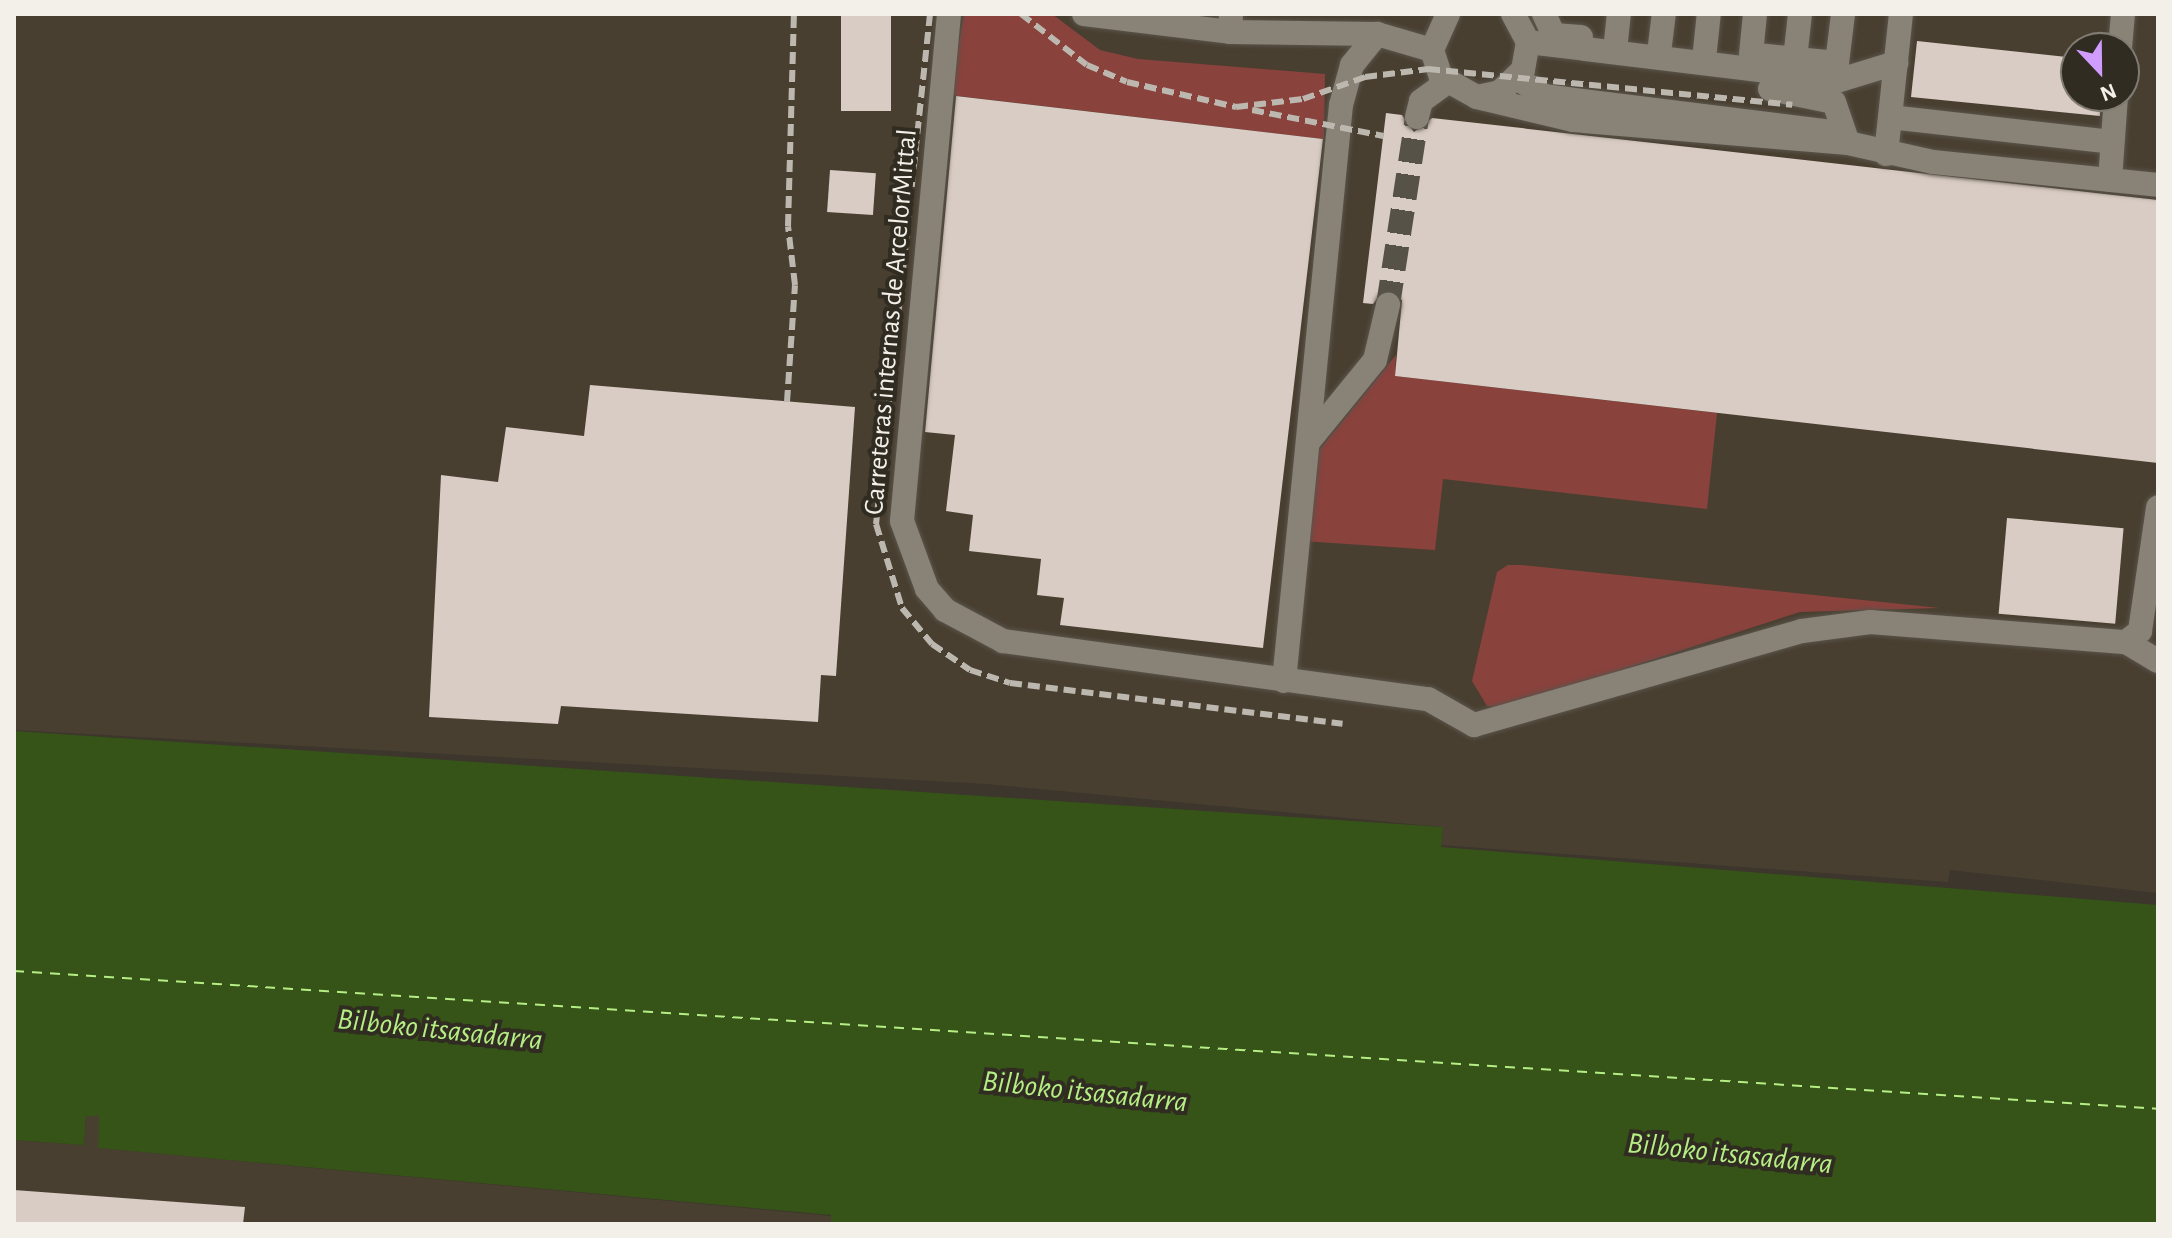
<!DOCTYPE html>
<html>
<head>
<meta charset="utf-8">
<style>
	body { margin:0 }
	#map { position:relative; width:2172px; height:1238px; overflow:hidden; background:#3c362c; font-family:"Alegreya Sans",sans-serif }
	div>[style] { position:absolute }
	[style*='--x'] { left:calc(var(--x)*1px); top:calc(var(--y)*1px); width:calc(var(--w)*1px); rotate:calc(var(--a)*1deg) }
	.built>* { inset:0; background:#493f30 }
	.green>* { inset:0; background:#8a423d }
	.water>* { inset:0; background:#365418 }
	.ferry>* { height:2px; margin-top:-1px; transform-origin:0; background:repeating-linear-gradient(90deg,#b5ee84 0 10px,transparent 0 18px) }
	.building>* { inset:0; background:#d9ccc4; transform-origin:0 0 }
	.minor-tunnel>* { height:24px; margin-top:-12px; transform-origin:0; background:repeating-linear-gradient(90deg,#575248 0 24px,transparent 0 36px) }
	.roads { filter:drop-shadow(0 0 2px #59544b) drop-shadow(0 0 2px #59544b) }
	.minor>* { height:24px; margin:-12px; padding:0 12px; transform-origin:12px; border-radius:12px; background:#898277 }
	.rail>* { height:6px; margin-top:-3px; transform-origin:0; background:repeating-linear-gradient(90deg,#bcb8b0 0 12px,transparent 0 18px) }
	span { translate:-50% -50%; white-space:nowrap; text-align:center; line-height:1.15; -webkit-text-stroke:8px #312c22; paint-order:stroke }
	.street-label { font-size:28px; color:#f3efe9 }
	.water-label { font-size:30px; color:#b5ee84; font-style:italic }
	.frame { position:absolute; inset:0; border:16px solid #f3efe9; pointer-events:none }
	.north { position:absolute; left:2060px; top:32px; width:80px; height:80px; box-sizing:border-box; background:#312c22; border:2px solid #7f7a72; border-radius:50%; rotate:158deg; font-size:22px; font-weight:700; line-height:32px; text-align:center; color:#f3efe9 }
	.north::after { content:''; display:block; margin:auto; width:28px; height:36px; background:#d09dff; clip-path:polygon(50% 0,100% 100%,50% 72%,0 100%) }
</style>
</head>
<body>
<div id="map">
	<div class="built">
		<i style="clip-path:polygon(evenodd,14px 14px,2158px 14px,2158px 893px,1950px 870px,1948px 882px,1441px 845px,1442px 827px,986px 784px,14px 730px,14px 14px,2076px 48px,2124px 48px,2124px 96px,2076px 96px,2076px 48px)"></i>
		<i style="clip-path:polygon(86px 1116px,100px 1116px,99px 1148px,831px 1216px,831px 1224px,14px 1224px,14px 1140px,84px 1145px)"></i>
	</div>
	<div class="green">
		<i style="clip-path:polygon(964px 14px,1052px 14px,1100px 50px,1138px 59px,1325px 74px,1324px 139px,950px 95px)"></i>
		<i style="clip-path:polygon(1396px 355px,1395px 376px,1717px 413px,1707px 509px,1443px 479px,1435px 550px,1303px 541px,1306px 466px)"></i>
		<i style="clip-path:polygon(1508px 565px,1521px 565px,1940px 608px,1800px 612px,1503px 708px,1487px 706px,1472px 681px,1497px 572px)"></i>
	</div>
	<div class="water">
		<i style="clip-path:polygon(14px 731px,1443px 827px,1441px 847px,2158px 905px,2158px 1224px,831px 1224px,831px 1215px,98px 1148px,99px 1116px,86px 1116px,84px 1145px,14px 1140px)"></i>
	</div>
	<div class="ferry">
		<i style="--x:14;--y:971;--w:2148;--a:3.68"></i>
	</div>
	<div class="building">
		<i style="left:841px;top:14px;width:50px;height:97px"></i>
		<i style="clip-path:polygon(1917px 41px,2076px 58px,2076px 96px,2101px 96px,2100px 116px,1911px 97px)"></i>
		<i style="clip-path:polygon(956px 96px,1323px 139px,1263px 648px,1060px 625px,1064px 598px,1037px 595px,1041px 559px,969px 551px,973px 515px,946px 511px,955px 435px,925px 432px)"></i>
		<i style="clip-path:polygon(1386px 113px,1402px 115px,1414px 132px,1432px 118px,2158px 200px,2158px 463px,1395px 376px,1402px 300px,1384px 290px,1373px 304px,1363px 303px)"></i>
		<i style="left:830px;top:170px;width:46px;height:42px;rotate:4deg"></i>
		<i style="clip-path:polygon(590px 385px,855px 407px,836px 676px,821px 675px,818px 722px,561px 706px,558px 724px,429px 717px,441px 475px,498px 482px,506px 427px,584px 436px)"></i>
		<i style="left:2007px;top:518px;width:117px;height:96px;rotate:5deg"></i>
		<i style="clip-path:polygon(14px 1190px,245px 1207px,243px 1224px,14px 1224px)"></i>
	</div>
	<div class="minor-tunnel">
		<i style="--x:1388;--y:305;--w:190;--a:-81.2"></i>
	</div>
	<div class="roads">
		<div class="minor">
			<i style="--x:949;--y:14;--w:509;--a:95.3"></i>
			<i style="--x:902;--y:521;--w:72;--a:69.8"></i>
			<i style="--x:927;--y:589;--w:28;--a:49"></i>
			<i style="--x:945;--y:610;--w:66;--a:28.1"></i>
			<i style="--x:1003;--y:641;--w:429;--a:7.8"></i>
			<i style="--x:1428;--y:699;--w:53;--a:29.5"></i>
			<i style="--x:1474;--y:725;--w:341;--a:-16"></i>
			<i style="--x:1802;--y:631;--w:69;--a:-7.5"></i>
			<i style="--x:1870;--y:622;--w:257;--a:4.5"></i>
			<i style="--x:2126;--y:642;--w:18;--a:-38"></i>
			<i style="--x:2140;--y:631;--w:125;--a:-81.7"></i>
			<i style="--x:1084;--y:14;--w:147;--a:7"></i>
			<i style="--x:1231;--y:14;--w:18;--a:93"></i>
			<i style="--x:1230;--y:32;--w:147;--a:0.8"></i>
			<i style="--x:1377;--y:34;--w:57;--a:16.2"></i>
			<i style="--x:1448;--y:14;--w:39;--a:114"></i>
			<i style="--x:1432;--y:50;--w:28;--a:72"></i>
			<i style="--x:1441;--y:77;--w:41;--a:29.1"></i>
			<i style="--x:1477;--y:97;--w:24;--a:-12"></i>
			<i style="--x:1500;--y:92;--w:32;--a:-44"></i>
			<i style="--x:1523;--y:70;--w:28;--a:-80"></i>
			<i style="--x:1528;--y:42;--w:32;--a:-118"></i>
			<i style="--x:1544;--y:14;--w:23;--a:65"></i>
			<i style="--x:1554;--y:35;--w:27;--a:4"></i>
			<i style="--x:1616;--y:41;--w:27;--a:-84"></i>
			<i style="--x:1528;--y:42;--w:314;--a:6.9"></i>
			<i style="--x:1840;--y:80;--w:59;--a:-16.9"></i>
			<i style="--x:1660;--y:45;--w:31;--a:-83"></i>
			<i style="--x:2120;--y:48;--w:34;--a:-85"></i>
			<i style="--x:1705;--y:50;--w:36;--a:-84"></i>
			<i style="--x:1751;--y:54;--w:40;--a:-84.3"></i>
			<i style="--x:1757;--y:55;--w:80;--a:5.7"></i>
			<i style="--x:1837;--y:63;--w:49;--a:-83"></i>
			<i style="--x:1795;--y:59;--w:45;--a:-83.7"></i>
			<i style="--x:1517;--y:78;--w:32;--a:34"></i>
			<i style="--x:1544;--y:96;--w:298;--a:7.1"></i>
			<i style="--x:1770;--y:89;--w:65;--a:11.5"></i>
			<i style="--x:1834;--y:102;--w:43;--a:71.1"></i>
			<i style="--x:1477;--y:97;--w:99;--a:13.5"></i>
			<i style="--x:1573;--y:120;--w:276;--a:4.8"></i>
			<i style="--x:1848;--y:143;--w:87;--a:12.6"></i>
			<i style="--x:1933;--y:162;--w:226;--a:5.8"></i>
			<i style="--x:1417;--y:117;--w:16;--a:-76"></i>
			<i style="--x:1421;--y:101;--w:32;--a:-36"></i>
			<i style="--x:1890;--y:117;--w:223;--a:6.4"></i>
			<i style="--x:1886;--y:154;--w:141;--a:-83.9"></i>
			<i style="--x:2110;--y:180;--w:84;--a:-85.9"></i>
			<i style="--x:1309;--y:441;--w:104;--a:-50.8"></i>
			<i style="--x:1375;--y:360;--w:57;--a:-76.7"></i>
			<i style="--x:2126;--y:642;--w:37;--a:31"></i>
			<i style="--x:1284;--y:681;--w:579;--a:-84.35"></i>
			<i style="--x:1341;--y:105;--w:41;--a:-74.6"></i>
			<i style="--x:1352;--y:65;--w:40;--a:-51"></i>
		</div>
	</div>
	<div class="rail">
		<i style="--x:930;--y:14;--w:513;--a:96.04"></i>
		<i style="--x:876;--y:524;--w:88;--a:72.8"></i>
		<i style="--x:902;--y:608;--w:47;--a:50.2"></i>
		<i style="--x:932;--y:644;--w:46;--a:34.4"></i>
		<i style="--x:970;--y:670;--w:42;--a:18"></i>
		<i style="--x:1010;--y:683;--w:335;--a:7"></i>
		<i style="--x:1021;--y:14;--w:83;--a:37.7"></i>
		<i style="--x:1087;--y:65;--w:43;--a:23"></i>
		<i style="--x:1127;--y:82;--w:112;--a:12.9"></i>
		<i style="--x:1236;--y:107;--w:67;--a:-6.8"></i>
		<i style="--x:1303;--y:99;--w:66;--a:-19.5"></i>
		<i style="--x:1365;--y:77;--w:64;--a:-7.2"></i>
		<i style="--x:1428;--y:69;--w:366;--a:5.6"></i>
		<i style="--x:1252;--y:110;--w:134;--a:11.2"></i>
		<i style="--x:787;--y:402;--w:117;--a:-86.1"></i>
		<i style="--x:795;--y:285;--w:59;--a:-96.8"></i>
		<i style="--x:788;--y:226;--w:212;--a:-88.4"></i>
	</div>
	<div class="street-label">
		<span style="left:891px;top:322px;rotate:-85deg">Carreteras internas de ArcelorMittal</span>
	</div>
	<div class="water-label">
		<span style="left:440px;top:1030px;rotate:6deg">Bilboko itsasadarra</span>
		<span style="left:1085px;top:1092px;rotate:6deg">Bilboko itsasadarra</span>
		<span style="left:1730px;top:1154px;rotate:6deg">Bilboko itsasadarra</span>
	</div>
	<div class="frame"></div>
	<div class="north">N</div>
</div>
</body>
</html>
